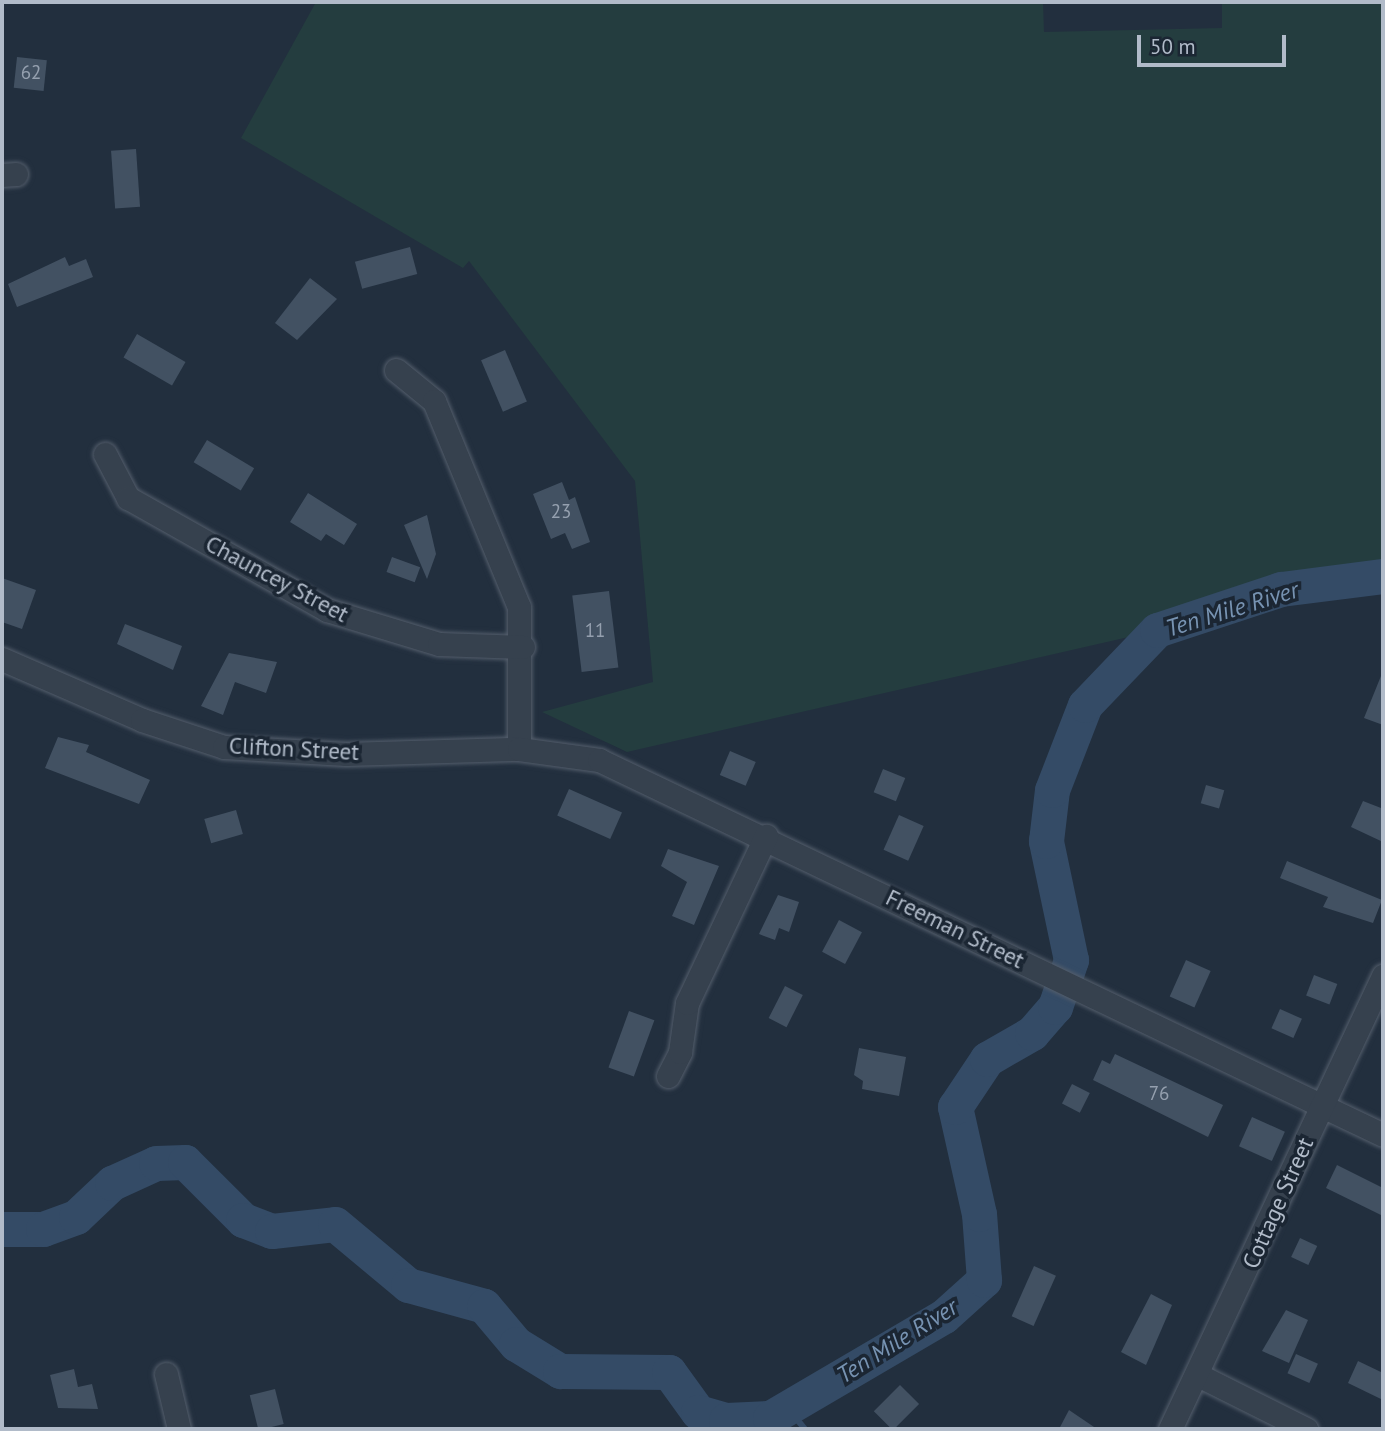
<!DOCTYPE html>
<html>
<head>
<meta charset="utf-8">
<style>
	body { margin:0 }
	#map { position:relative; width:1385px; height:1431px; overflow:hidden; background:#222f3e; font-family:"PT Sans",sans-serif }
	div>[style] { position:absolute }
	[style*='--x'] { left:calc(var(--x)*1px); top:calc(var(--y)*1px); width:calc(var(--w)*1px); rotate:calc(var(--a)*1deg) }
	.green>* { inset:0; background:#243d3f }
	.stream>* { height:6px; margin:-3px; padding:0 3px; transform-origin:3px; border-radius:3px; background:#344b66 }
	.river>* { height:35px; margin:-17.5px; padding:0 17.5px; transform-origin:17.5px; border-radius:17.5px; background:#344b66 }
	.building>* { inset:0; background:#425162; transform-origin:0 0 }
	.roads { filter:drop-shadow(0 0 2px #545e6c) drop-shadow(0 0 2px #545e6c) }
	.minor>* { height:23px; margin:-11.5px; padding:0 11.5px; transform-origin:11.5px; border-radius:11.5px; background:#36414e }
	span { translate:-50% -50%; white-space:nowrap; text-align:center; line-height:1.15; -webkit-text-stroke:7px #1b2633; paint-order:stroke }
	.number-label { font-size:19px; color:#95a0af }
	.number-label span { -webkit-text-stroke-width:0 }
	.street-label { font-size:23px; color:#b1bbc9 }
	.water-label { font-size:24px; color:#7793b2; font-style:italic }
	.frame { position:absolute; inset:0; border:4px solid #b1bbc9; pointer-events:none }
	.scale { position:absolute; left:1137px; top:35px; width:149px; height:32px; box-sizing:border-box; border:4px solid #b1bbc9; border-top:0; padding-left:9px; font-size:21px; line-height:24px; white-space:nowrap; color:#b1bbc9; -webkit-text-stroke:5px #1b2633; paint-order:stroke }
</style>
</head>
<body>
<div id="map">
	<div class="green">
		<i style="clip-path:polygon(316px 2px,1043px 2px,1044px 32px,1222px 28px,1222px 2px,1383px 2px,1383px 589px,1216px 617px,627px 752px,542px 712px,653px 682px,635px 481px,469px 261px,463px 268px,241px 138px)"></i>
	</div>
	<div class="stream">
		<i style="--x:787;--y:1407;--w:28;--a:51"></i>
	</div>
	<div class="river">
		<i style="--x:2;--y:1229;--w:41;--a:0"></i>
		<i style="--x:43;--y:1229;--w:35;--a:-20"></i>
		<i style="--x:76;--y:1217;--w:50;--a:-43.4"></i>
		<i style="--x:112;--y:1183;--w:48;--a:-24.4"></i>
		<i style="--x:156;--y:1163;--w:29;--a:-2"></i>
		<i style="--x:185;--y:1162;--w:82;--a:45"></i>
		<i style="--x:243;--y:1220;--w:31;--a:21"></i>
		<i style="--x:272;--y:1231;--w:63;--a:-6.3"></i>
		<i style="--x:335;--y:1224;--w:95;--a:39.9"></i>
		<i style="--x:408;--y:1285;--w:79;--a:15.4"></i>
		<i style="--x:484;--y:1306;--w:50;--a:49.9"></i>
		<i style="--x:516;--y:1344;--w:52;--a:31.5"></i>
		<i style="--x:560;--y:1371;--w:109;--a:0.5"></i>
		<i style="--x:669;--y:1372;--w:49;--a:54.1"></i>
		<i style="--x:698;--y:1412;--w:29;--a:16"></i>
		<i style="--x:726;--y:1420;--w:44;--a:-2.6"></i>
		<i style="--x:770;--y:1418;--w:202;--a:-30.4"></i>
		<i style="--x:944;--y:1316;--w:54;--a:-42"></i>
		<i style="--x:984;--y:1280;--w:66;--a:-94.3"></i>
		<i style="--x:979;--y:1214;--w:110;--a:-102.6"></i>
		<i style="--x:955;--y:1107;--w:58;--a:-56.3"></i>
		<i style="--x:987;--y:1059;--w:52;--a:-30"></i>
		<i style="--x:1032;--y:1033;--w:35;--a:-49"></i>
		<i style="--x:1055;--y:1007;--w:50;--a:-71.2"></i>
		<i style="--x:1071;--y:960;--w:122;--a:-101.9"></i>
		<i style="--x:1046;--y:841;--w:51;--a:-83.3"></i>
		<i style="--x:1052;--y:790;--w:91;--a:-68.8"></i>
		<i style="--x:1085;--y:705;--w:104;--a:-46.2"></i>
		<i style="--x:1157;--y:630;--w:131;--a:-18.3"></i>
		<i style="--x:1281;--y:589;--w:103;--a:-7.3"></i>
	</div>
	<div class="building">
		<i style="left:17px;top:57px;width:30px;height:31px;rotate:6deg"></i>
		<i style="left:136px;top:149px;width:58px;height:25px;rotate:86deg"></i>
		<i style="left:410px;top:247px;width:28px;height:57px;rotate:75deg"></i>
		<i style="clip-path:polygon(65px 257px,69px 266px,86px 259px,93px 277px,17px 307px,8px 284px)"></i>
		<i style="clip-path:polygon(310px 278px,337px 299px,297px 340px,275px 323px)"></i>
		<i style="left:137px;top:334px;width:56px;height:27px;rotate:30deg"></i>
		<i style="left:505px;top:350px;width:56px;height:26px;rotate:67deg"></i>
		<i style="left:207px;top:440px;width:55px;height:26px;rotate:31deg"></i>
		<i style="clip-path:polygon(562px 482px,569px 500px,575px 497px,590px 542px,572px 549px,565px 533px,551px 539px,533px 494px)"></i>
		<i style="clip-path:polygon(308px 493px,357px 524px,344px 545px,326px 534px,321px 541px,290px 522px)"></i>
		<i style="clip-path:polygon(427px 515px,436px 554px,427px 579px,404px 525px)"></i>
		<i style="left:392px;top:557px;width:30px;height:16px;rotate:20deg"></i>
		<i style="clip-path:polygon(2px 578px,36px 590px,22px 629px,2px 622px)"></i>
		<i style="left:609px;top:591px;width:77px;height:37px;rotate:83deg"></i>
		<i style="clip-path:polygon(125px 624px,182px 646px,173px 670px,117px 644px)"></i>
		<i style="clip-path:polygon(229px 653px,277px 662px,266px 693px,235px 682px,223px 715px,201px 706px)"></i>
		<i style="clip-path:polygon(1383px 671px,1383px 725px,1364px 718px)"></i>
		<i style="clip-path:polygon(58px 737px,89px 745px,86px 752px,150px 780px,139px 804px,45px 768px)"></i>
		<i style="left:730px;top:751px;width:28px;height:26px;rotate:23deg"></i>
		<i style="left:883px;top:769px;width:24px;height:25px;rotate:22deg"></i>
		<i style="left:1206px;top:785px;width:19px;height:19px;rotate:16deg"></i>
		<i style="left:569px;top:789px;width:58px;height:29px;rotate:24deg"></i>
		<i style="clip-path:polygon(1363px 801px,1381px 808px,1383px 842px,1351px 827px)"></i>
		<i style="left:236px;top:810px;width:25px;height:33px;rotate:74deg"></i>
		<i style="left:899px;top:815px;width:27px;height:38px;rotate:24deg"></i>
		<i style="clip-path:polygon(668px 849px,719px 866px,694px 925px,672px 916px,687px 882px,661px 866px)"></i>
		<i style="clip-path:polygon(1287px 861px,1382px 900px,1373px 923px,1323px 907px,1328px 897px,1280px 878px)"></i>
		<i style="clip-path:polygon(778px 895px,799px 902px,789px 932px,779px 928px,775px 940px,759px 934px)"></i>
		<i style="left:839px;top:920px;width:26px;height:36px;rotate:28deg"></i>
		<i style="left:1186px;top:960px;width:27px;height:40px;rotate:24deg"></i>
		<i style="left:1314px;top:975px;width:25px;height:22px;rotate:21deg"></i>
		<i style="left:785px;top:986px;width:20px;height:36px;rotate:27deg"></i>
		<i style="left:1280px;top:1009px;width:24px;height:21px;rotate:24deg"></i>
		<i style="left:629px;top:1011px;width:27px;height:60px;rotate:20deg"></i>
		<i style="clip-path:polygon(859px 1048px,906px 1057px,899px 1096px,862px 1089px,863px 1081px,854px 1075px)"></i>
		<i style="clip-path:polygon(1115px 1054px,1223px 1105px,1208px 1137px,1093px 1080px,1102px 1060px,1110px 1064px)"></i>
		<i style="left:1072px;top:1084px;width:20px;height:22px;rotate:27deg"></i>
		<i style="left:1252px;top:1117px;width:36px;height:32px;rotate:24deg"></i>
		<i style="clip-path:polygon(1337px 1165px,1383px 1188px,1383px 1216px,1326px 1188px)"></i>
		<i style="left:1300px;top:1238px;width:19px;height:21px;rotate:25deg"></i>
		<i style="left:1034px;top:1266px;width:24px;height:55px;rotate:24deg"></i>
		<i style="clip-path:polygon(1151px 1294px,1172px 1305px,1146px 1365px,1121px 1352px)"></i>
		<i style="clip-path:polygon(1286px 1310px,1308px 1320px,1289px 1363px,1262px 1351px)"></i>
		<i style="left:1296px;top:1354px;width:24px;height:21px;rotate:24deg"></i>
		<i style="clip-path:polygon(1358px 1361px,1383px 1373px,1383px 1400px,1348px 1383px)"></i>
		<i style="clip-path:polygon(74px 1369px,78px 1387px,92px 1384px,98px 1409px,58px 1408px,50px 1375px)"></i>
		<i style="left:900px;top:1385px;width:27px;height:37px;rotate:45deg"></i>
		<i style="left:275px;top:1389px;width:36px;height:26px;rotate:76deg"></i>
		<i style="clip-path:polygon(1069px 1410px,1097px 1429px,1059px 1429px)"></i>
	</div>
	<div class="roads">
		<div class="minor">
			<i style="--x:2;--y:175;--w:14;--a:-4"></i>
			<i style="--x:396;--y:370;--w:49;--a:39.2"></i>
			<i style="--x:434;--y:401;--w:223;--a:67.6"></i>
			<i style="--x:519;--y:607;--w:142;--a:90"></i>
			<i style="--x:105;--y:454;--w:50;--a:62.4"></i>
			<i style="--x:128;--y:498;--w:228;--a:29.4"></i>
			<i style="--x:327;--y:610;--w:117;--a:16.9"></i>
			<i style="--x:439;--y:644;--w:84;--a:2"></i>
			<i style="--x:2;--y:659;--w:153;--a:23.5"></i>
			<i style="--x:142;--y:720;--w:86;--a:18.2"></i>
			<i style="--x:224;--y:747;--w:122;--a:3.3"></i>
			<i style="--x:346;--y:754;--w:173;--a:-1.7"></i>
			<i style="--x:519;--y:749;--w:81;--a:7.8"></i>
			<i style="--x:599;--y:760;--w:869;--a:25.56"></i>
			<i style="--x:668;--y:1076;--w:27;--a:-63"></i>
			<i style="--x:680;--y:1052;--w:49;--a:-81.9"></i>
			<i style="--x:687;--y:1003;--w:185;--a:-64.7"></i>
			<i style="--x:166;--y:1374;--w:57;--a:76.7"></i>
			<i style="--x:1200;--y:1376;--w:119;--a:26.6"></i>
			<i style="--x:1170;--y:1429;--w:501;--a:-64.82"></i>
		</div>
	</div>
	<div class="number-label">
		<span style="left:31px;top:73px">62</span>
		<span style="left:561px;top:512px">23</span>
		<span style="left:595px;top:631px">11</span>
		<span style="left:1159px;top:1094px">76</span>
	</div>
	<div class="street-label">
		<span style="left:277px;top:579px;rotate:28deg">Chauncey Street</span>
		<span style="left:294px;top:749px;rotate:3deg">Clifton Street</span>
		<span style="left:955px;top:929px;rotate:26deg">Freeman Street</span>
		<span style="left:1278px;top:1203px;rotate:-66deg">Cottage Street</span>
	</div>
	<div class="water-label">
		<span style="left:1232px;top:609px;rotate:-17deg">Ten Mile River</span>
		<span style="left:897px;top:1341px;rotate:-32deg">Ten Mile River</span>
	</div>
	<div class="frame"></div>
	<div class="scale">50 m</div>
</div>
</body>
</html>
